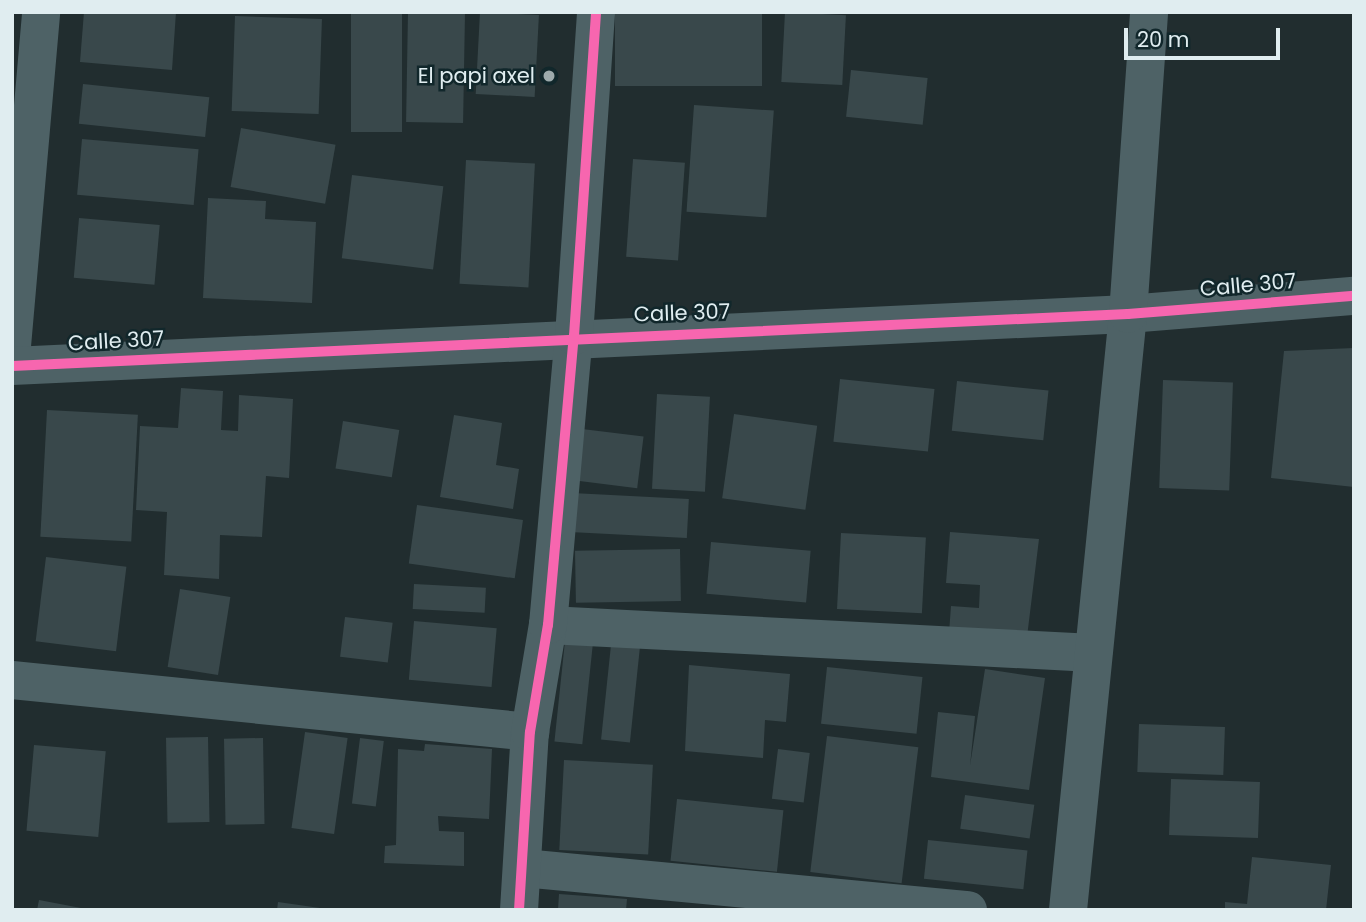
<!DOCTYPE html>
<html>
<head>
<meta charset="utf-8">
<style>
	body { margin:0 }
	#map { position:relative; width:1366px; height:922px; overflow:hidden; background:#212d2f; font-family:Poppins,sans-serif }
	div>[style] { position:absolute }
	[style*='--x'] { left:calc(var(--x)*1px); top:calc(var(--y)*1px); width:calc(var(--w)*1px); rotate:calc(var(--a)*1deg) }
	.building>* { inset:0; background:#39484b; transform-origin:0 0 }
	.minor>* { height:38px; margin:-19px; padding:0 19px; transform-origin:19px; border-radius:19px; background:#4e6266 }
	.cycleway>* { height:10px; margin:-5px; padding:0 5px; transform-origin:5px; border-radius:5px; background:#f766af }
	.dots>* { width:19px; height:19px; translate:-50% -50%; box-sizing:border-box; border:4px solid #11272b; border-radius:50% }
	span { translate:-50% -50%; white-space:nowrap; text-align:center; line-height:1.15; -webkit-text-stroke:5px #11272b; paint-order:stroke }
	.poi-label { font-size:21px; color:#e0edf0 }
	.right { translate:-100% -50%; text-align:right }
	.street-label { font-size:21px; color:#e0edf0 }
	.frame { position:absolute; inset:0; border:14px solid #e0edf0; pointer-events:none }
	.scale { position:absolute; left:1124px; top:28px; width:156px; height:32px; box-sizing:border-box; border:4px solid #e0edf0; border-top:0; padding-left:9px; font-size:21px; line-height:24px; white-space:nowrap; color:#e0edf0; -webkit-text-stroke:5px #11272b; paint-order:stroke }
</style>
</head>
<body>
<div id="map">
	<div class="building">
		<i style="clip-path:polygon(84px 12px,176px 12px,172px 70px,80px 62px)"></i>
		<i style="left:351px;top:12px;width:51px;height:120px"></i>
		<i style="left:408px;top:12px;width:57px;height:110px;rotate:1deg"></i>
		<i style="left:480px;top:12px;width:59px;height:82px;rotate:3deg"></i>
		<i style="left:615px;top:12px;width:147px;height:74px"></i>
		<i style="left:785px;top:12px;width:61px;height:70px;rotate:3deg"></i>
		<i style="left:235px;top:16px;width:87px;height:95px;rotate:2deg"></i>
		<i style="left:851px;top:70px;width:77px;height:47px;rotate:6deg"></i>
		<i style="left:83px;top:84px;width:127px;height:40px;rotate:6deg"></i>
		<i style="left:694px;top:105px;width:80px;height:107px;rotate:4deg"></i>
		<i style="left:241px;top:128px;width:96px;height:60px;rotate:10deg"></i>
		<i style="left:82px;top:139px;width:117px;height:56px;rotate:5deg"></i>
		<i style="left:633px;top:159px;width:52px;height:98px;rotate:4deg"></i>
		<i style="left:466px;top:160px;width:69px;height:124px;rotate:3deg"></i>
		<i style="left:352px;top:175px;width:92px;height:84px;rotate:7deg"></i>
		<i style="clip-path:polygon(208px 198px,266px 201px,265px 219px,316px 222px,312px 303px,203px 298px)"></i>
		<i style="left:79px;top:218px;width:81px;height:60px;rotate:5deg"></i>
		<i style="clip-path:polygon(1354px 348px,1354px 487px,1271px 478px,1284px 351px)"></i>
		<i style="left:840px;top:379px;width:95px;height:63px;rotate:6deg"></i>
		<i style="left:1163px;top:380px;width:70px;height:108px;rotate:2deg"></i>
		<i style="left:957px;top:381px;width:92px;height:50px;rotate:6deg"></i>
		<i style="clip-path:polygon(181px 388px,223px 391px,221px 430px,238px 431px,239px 395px,293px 399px,289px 478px,266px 476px,262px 537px,220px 535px,219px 579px,164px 575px,167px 512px,136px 510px,140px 426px,178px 428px)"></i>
		<i style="left:657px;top:394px;width:53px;height:95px;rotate:3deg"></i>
		<i style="left:47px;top:410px;width:91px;height:127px;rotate:3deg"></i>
		<i style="left:734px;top:414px;width:84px;height:85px;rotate:8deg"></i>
		<i style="clip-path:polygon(454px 415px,502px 423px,496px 465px,519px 469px,513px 509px,440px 497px)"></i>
		<i style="left:343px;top:421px;width:57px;height:48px;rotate:9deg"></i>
		<i style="left:582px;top:429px;width:62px;height:52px;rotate:7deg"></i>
		<i style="left:572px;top:493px;width:117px;height:39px;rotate:3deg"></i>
		<i style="left:417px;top:505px;width:107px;height:59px;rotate:8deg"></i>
		<i style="clip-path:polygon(950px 532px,1039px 539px,1027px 637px,949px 633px,951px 606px,979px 608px,980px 585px,946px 583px)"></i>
		<i style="left:841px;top:533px;width:85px;height:76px;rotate:3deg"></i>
		<i style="left:711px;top:542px;width:100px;height:52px;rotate:5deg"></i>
		<i style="left:680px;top:549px;width:52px;height:105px;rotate:89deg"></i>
		<i style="left:46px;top:557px;width:81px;height:85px;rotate:7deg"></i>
		<i style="left:414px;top:584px;width:72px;height:25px;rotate:3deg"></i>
		<i style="left:180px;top:589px;width:51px;height:79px;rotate:9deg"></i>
		<i style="left:345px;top:617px;width:48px;height:40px;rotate:7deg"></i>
		<i style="left:414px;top:621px;width:83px;height:59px;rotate:5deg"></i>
		<i style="left:565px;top:641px;width:28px;height:101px;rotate:6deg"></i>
		<i style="left:611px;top:645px;width:29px;height:95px;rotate:6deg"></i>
		<i style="clip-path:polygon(689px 665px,790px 674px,786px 722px,765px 720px,763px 758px,685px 751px)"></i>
		<i style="left:827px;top:667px;width:96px;height:57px;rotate:6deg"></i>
		<i style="clip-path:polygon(985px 669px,1045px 678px,1029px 790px,931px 777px,938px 712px,975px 716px,970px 766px)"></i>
		<i style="left:1139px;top:724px;width:86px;height:48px;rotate:2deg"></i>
		<i style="left:305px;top:732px;width:43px;height:97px;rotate:8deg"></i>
		<i style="left:827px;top:736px;width:92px;height:137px;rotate:7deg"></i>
		<i style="left:208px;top:737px;width:85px;height:42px;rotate:89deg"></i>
		<i style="left:263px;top:738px;width:86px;height:39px;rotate:89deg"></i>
		<i style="left:360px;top:738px;width:24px;height:66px;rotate:7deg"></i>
		<i style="clip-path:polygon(425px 744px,492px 749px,489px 819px,438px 816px,439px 831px,464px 832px,464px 866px,384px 863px,385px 846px,396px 845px,398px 749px,424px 751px)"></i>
		<i style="left:34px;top:745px;width:72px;height:86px;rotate:5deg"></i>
		<i style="left:778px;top:749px;width:32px;height:50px;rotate:7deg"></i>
		<i style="left:564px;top:760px;width:89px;height:90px;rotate:3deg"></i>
		<i style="left:1171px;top:779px;width:89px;height:56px;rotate:2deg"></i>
		<i style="left:965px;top:795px;width:70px;height:34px;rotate:8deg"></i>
		<i style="left:677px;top:799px;width:107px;height:62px;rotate:6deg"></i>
		<i style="left:928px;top:840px;width:100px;height:39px;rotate:6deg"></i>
		<i style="clip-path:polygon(1252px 857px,1331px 865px,1326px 910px,1225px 910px,1225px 902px,1247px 904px)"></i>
		<i style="clip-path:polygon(559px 894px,627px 899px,626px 910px,558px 910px)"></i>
		<i style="clip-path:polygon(39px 900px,81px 908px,81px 910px,37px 910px)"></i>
		<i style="clip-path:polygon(278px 902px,320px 908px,320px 910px,277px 910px)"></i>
	</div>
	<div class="minor">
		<i style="--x:12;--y:346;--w:335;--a:-85"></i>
		<i style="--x:12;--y:366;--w:1117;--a:-2.67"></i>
		<i style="--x:1128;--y:314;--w:227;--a:-4.6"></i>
		<i style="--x:548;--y:625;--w:546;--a:2.94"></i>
		<i style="--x:12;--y:680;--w:521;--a:5.73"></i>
		<i style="--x:523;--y:868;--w:447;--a:5.4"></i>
		<i style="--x:519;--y:910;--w:178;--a:-86.5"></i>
		<i style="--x:530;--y:732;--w:109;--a:-80.5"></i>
		<i style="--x:548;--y:625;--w:290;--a:-84.9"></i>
		<i style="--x:574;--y:336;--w:325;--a:-86.1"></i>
		<i style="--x:1068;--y:910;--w:599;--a:-84.25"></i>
		<i style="--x:1128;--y:314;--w:303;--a:-86"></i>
	</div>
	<div class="cycleway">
		<i style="--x:12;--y:366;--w:1117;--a:-2.67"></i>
		<i style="--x:1128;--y:314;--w:227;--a:-4.6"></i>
		<i style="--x:519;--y:910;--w:178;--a:-86.5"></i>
		<i style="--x:530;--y:732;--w:109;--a:-80.5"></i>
		<i style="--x:548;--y:625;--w:290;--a:-84.9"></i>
		<i style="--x:574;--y:336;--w:325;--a:-86.1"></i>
	</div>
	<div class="dots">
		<i style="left:549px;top:76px;background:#9daaac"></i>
	</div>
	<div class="poi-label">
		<span class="right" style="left:535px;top:76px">El papi axel</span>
	</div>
	<div class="street-label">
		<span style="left:1248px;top:285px;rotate:-5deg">Calle 307</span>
		<span style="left:682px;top:313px;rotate:-2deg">Calle 307</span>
		<span style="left:116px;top:341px;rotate:-3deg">Calle 307</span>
	</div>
	<div class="frame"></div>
	<div class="scale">20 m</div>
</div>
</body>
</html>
